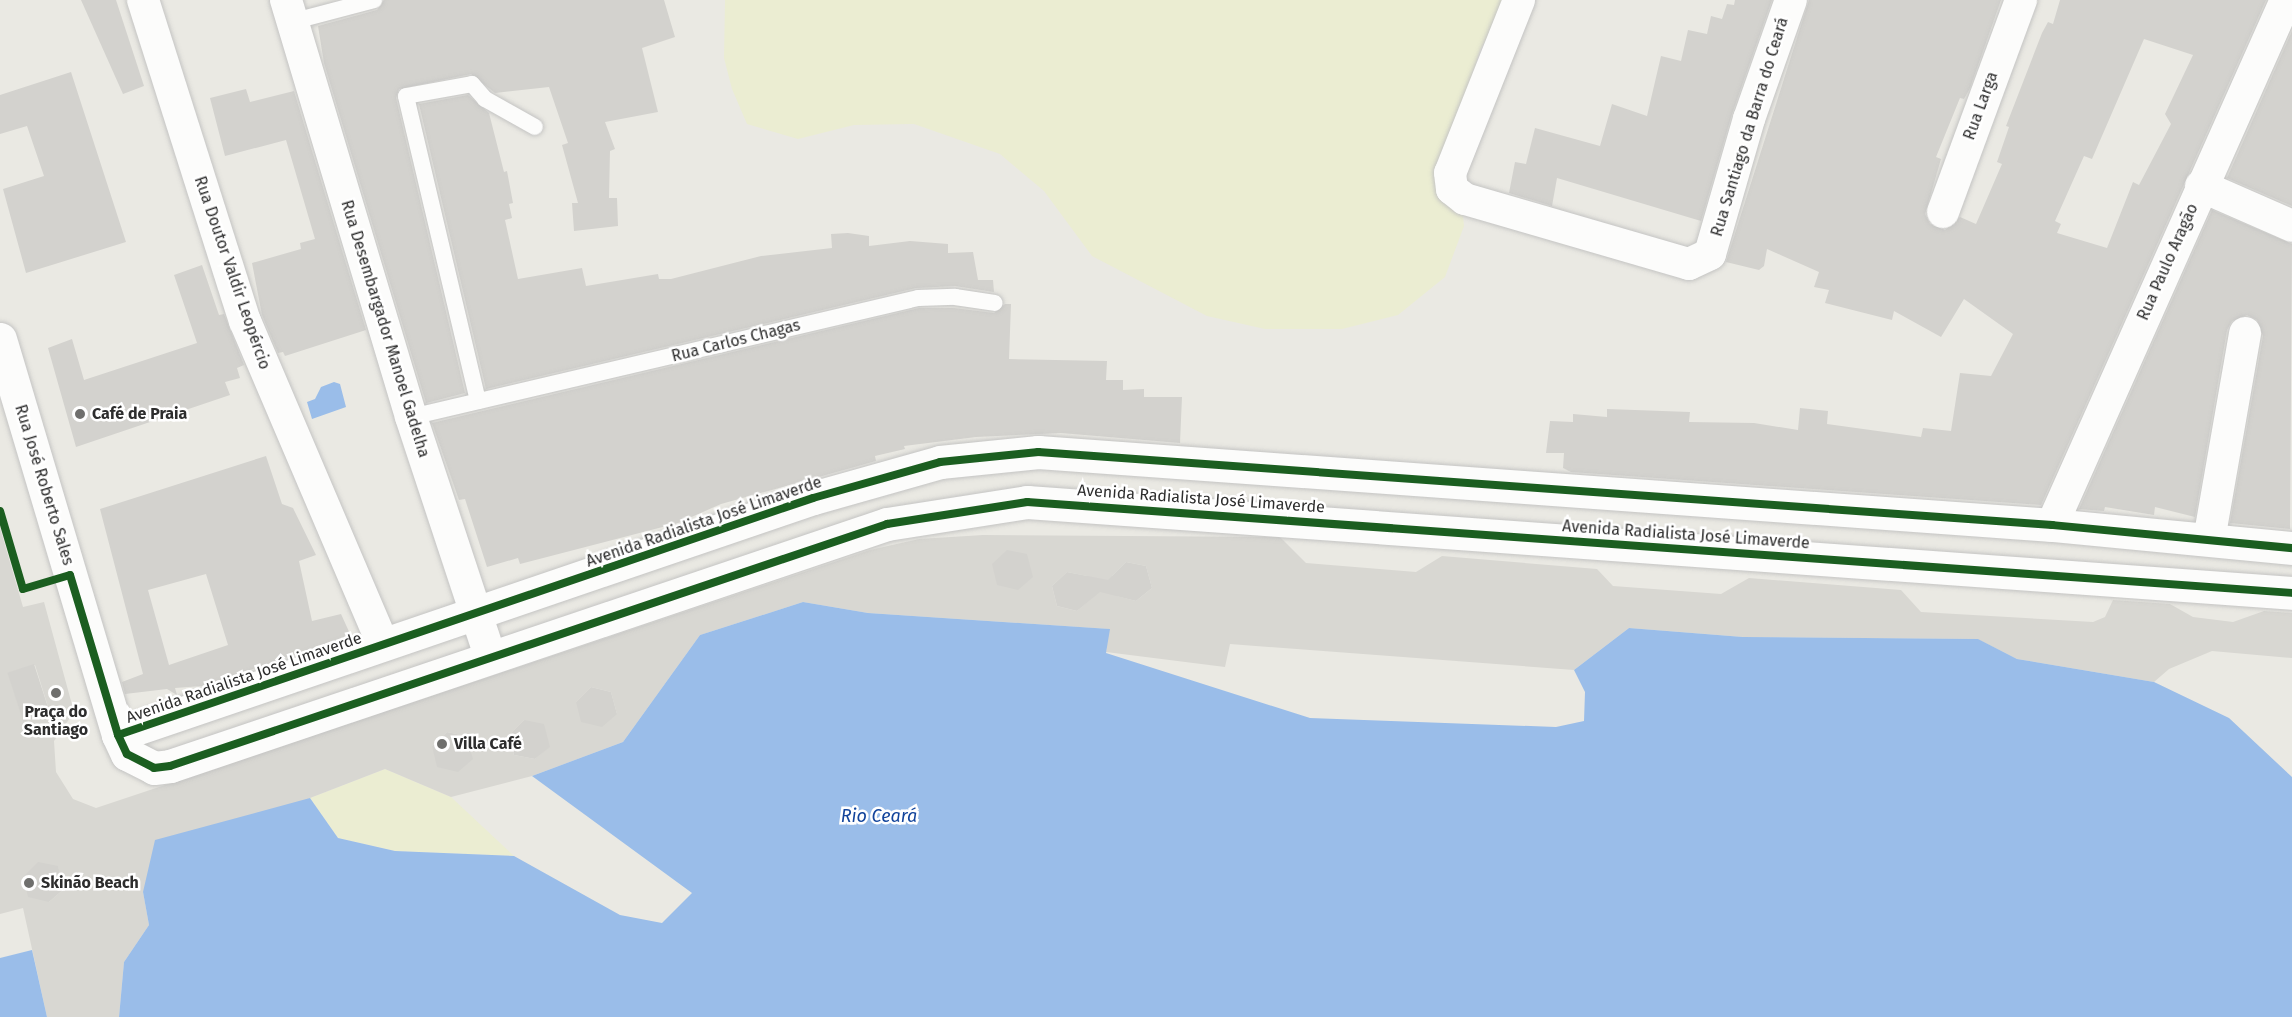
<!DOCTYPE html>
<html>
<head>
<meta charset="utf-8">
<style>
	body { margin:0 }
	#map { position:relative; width:2292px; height:1017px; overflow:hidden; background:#eae9e3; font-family:"Fira Sans",sans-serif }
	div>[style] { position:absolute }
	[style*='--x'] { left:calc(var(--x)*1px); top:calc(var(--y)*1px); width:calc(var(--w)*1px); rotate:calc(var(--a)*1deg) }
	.sand>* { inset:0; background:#ebedd2 }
	.plaza>* { inset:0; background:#d8d7d2 }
	.water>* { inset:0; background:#9abde9 }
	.building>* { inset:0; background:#d3d2ce; transform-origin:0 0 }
	.roads { filter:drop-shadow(0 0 2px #c4c4c3) drop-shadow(0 0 2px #c4c4c3) }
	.lane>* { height:16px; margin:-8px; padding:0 8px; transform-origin:8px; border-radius:8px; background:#fcfcfb }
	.street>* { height:32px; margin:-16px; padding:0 16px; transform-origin:16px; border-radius:16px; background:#fcfcfb }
	.secondary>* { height:33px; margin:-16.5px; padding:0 16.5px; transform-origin:16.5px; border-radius:16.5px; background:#fcfcfb }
	.cycleway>* { height:8px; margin:-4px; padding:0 4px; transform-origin:4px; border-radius:4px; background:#1b5e20 }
	.dots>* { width:16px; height:16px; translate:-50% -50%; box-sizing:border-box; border:3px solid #fff; border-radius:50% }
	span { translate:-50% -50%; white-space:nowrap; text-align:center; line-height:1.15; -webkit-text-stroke:5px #fff; paint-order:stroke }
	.street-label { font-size:16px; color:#2d2d2d }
	.poi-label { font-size:16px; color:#2d2d2d; font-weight:700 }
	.left { translate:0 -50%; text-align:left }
	.water-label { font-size:18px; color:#12449b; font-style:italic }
</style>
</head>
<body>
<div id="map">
	<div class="sand">
		<i style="clip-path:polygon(725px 0,1508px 0,1480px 50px,1455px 133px,1464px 226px,1445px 277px,1398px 315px,1342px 329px,1265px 329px,1207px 316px,1092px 256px,1044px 191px,1000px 154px,914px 124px,854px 125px,798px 139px,747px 124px,732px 89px,724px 58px)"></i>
		<i style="clip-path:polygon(385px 769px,451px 797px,514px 856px,395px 851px,338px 838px,310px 798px)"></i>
	</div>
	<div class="plaza">
		<i style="clip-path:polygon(evenodd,0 528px,23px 607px,44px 602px,74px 712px,54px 741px,56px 772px,73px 799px,96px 808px,870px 550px,919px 539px,983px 535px,1280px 537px,1306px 563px,1416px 572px,1442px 556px,1597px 569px,1613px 586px,1721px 594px,1749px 578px,1901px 590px,1921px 612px,2093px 622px,2105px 617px,2113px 600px,2170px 604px,2193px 617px,2233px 622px,2264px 611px,2292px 613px,2292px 658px,2212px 651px,2169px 669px,2154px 682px,2017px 659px,1977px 639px,1743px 637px,1629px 628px,1574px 670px,1230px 644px,1225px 667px,1106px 652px,1109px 629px,868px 613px,803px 602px,700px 635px,623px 742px,532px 776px,451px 797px,385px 769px,310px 798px,143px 892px,149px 925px,124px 962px,119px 1017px,47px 1017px,23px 908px,0 914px,0 528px,1126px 562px,1146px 566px,1152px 588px,1136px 601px,1117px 596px,1112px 576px,1126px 562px,0 528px,1067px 572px,1087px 576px,1092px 598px,1077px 611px,1057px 606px,1052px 586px,1067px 572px,0 528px,35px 665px,50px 713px,24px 722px,8px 673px,35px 665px,0 528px,591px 687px,611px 692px,617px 714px,576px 702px,591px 687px,0 528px,524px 720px,549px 747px,535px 759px,514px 755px,509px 735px,524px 720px,0 528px,447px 732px,466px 736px,472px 759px,432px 746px,447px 732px,0 528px,38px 863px,58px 867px,64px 889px,49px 902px,38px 863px)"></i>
	</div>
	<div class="water">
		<i style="clip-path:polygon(334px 382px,340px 384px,346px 407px,312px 419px,307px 402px,315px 399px,321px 387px)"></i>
		<i style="clip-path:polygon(803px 602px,868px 613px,1110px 629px,1106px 653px,1310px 718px,1556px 727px,1584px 721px,1585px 692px,1574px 670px,1629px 628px,1743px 637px,1978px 639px,2017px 659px,2154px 682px,2229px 718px,2292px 777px,2292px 1017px,119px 1017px,124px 962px,149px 925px,143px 892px,155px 840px,310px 798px,338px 838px,395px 851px,514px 856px,620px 915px,662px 923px,692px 893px,532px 776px,623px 742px,700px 635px)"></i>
		<i style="clip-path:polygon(32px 950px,47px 1017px,0 1017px,0 958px)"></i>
	</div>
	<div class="building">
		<i style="clip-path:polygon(81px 0,116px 0,144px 86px,123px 94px)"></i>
		<i style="clip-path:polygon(384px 0,664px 0,675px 37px,642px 48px,658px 112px,605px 122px,615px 149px,610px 151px,609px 198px,617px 198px,618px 226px,574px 231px,572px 203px,578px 203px,562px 145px,568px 143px,549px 87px,495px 93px,471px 74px,399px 89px,396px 98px,465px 393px,426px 403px,324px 63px,318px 26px,377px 10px)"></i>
		<i style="clip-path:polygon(1735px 0,1772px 0,1732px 114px,1701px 221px,1557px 178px,1552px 206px,1509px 193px,1515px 162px,1526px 164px,1535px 128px,1600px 146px,1612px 104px,1647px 116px,1661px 56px,1681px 61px,1688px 30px,1707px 34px,1711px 16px,1722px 19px,1727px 4px,1734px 5px)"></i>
		<i style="clip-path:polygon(evenodd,1809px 0,2001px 0,1970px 88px,1964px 99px,1960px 98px,1936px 157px,1941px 159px,1925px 214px,1930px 224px,1945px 230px,1960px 217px,1976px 224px,2002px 164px,1997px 162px,2009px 127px,2006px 126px,2042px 33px,2048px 22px,2053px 24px,2060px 0,2266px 0,2041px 505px,1571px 472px,1563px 468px,1564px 453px,1546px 453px,1550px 421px,1573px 422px,1573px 414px,1607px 417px,1607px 409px,1690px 412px,1689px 422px,1754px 423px,1798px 430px,1800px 408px,1828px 411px,1827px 424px,1921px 437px,1923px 428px,1951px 431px,1960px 373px,1991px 376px,2013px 334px,1964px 299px,1941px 337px,1894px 311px,1892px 320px,1825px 303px,1829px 290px,1814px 287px,1819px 272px,1767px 249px,1764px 266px,1759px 270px,1726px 262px,1809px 0,2144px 39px,2193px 55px,2165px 114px,2171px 124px,2139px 185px,2133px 182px,2107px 248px,2057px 233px,2061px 224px,2055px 221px,2084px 156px,2092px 159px,2144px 39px)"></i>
		<i style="clip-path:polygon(2292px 31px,2292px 206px,2227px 178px)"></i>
		<i style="clip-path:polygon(71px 72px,126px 242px,26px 273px,3px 189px,44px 176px,27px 126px,0 134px,0 95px)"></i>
		<i style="clip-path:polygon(246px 89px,250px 102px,294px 91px,366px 330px,285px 356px,283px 352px,278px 353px,262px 315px,252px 263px,301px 249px,300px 243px,315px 239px,286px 140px,225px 156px,210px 98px)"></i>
		<i style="clip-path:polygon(468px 95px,489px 113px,504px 172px,507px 171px,513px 203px,509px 204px,512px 218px,505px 220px,518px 279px,582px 268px,586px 286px,658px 274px,659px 279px,671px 279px,761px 256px,832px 248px,831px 234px,848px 233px,869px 236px,869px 246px,910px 241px,948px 244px,948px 253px,973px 252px,978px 280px,993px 280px,994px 292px,955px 286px,916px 288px,486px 389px,419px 104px)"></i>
		<i style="clip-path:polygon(2212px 210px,2292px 244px,2290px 529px,2230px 523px,2263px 336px,2257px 320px,2247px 315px,2232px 321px,2227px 330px,2195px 517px,2155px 507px,2154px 515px,2105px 507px,2104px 511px,2079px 509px)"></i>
		<i style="clip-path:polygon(202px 265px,219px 315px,224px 314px,244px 365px,237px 368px,240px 378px,225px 382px,230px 395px,76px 447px,48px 348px,72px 339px,84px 380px,197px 343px,174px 275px)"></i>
		<i style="clip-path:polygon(1005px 304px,1011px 304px,1009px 359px,1107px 361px,1106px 380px,1123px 380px,1123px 390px,1144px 389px,1144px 397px,1182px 397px,1180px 443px,1061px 433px,976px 437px,904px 446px,905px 449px,875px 456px,876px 461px,721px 504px,678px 523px,520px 564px,518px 558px,487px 567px,465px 499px,459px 500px,432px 423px,919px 308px,954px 308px,994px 313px)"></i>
		<i style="clip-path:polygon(evenodd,266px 456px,282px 504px,293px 508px,316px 555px,299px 561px,312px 621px,341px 614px,351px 636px,202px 686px,175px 688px,177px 695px,167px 689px,125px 694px,122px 682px,143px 674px,100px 509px,266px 456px,206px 574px,228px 645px,169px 665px,148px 590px,206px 574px)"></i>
		<i style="clip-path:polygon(1007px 550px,1027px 554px,1033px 577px,1018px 590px,997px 585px,992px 564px)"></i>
		<i style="clip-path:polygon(1126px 562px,1146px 566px,1152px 588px,1136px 601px,1100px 592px,1077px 611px,1057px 606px,1052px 586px,1067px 572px,1108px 580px)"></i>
		<i style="left:34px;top:664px;width:52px;height:28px;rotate:72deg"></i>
		<i style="clip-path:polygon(591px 687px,611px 692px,617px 714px,602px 727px,581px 722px,576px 702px)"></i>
		<i style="clip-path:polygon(524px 720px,544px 724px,550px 747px,535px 759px,514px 755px,509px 735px)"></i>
		<i style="clip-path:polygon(447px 732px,466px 736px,473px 759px,458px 772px,437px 767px,432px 746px)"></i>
		<i style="clip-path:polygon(38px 862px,58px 866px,64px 889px,49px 902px,28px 897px,23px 877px)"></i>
	</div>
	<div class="roads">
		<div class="lane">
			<i style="--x:291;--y:22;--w:86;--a:-14.8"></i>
			<i style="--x:478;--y:401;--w:313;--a:-103.3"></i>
			<i style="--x:406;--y:96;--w:67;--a:-10.3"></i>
			<i style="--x:472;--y:84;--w:20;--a:49"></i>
			<i style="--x:485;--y:99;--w:57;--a:29.2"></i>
			<i style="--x:411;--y:417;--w:521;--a:-13.21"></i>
			<i style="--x:918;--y:298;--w:37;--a:-2"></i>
			<i style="--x:955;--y:297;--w:40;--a:8.5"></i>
		</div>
		<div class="street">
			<i style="--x:143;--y:0;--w:337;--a:72.4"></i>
			<i style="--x:245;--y:321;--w:352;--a:66.9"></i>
			<i style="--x:286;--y:0;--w:435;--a:73.3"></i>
			<i style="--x:411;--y:417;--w:252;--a:71.7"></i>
			<i style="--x:1519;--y:0;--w:186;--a:111.7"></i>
			<i style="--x:1450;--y:173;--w:16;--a:83"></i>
			<i style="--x:1452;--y:189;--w:16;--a:38"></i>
			<i style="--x:1465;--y:199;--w:233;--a:16.2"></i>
			<i style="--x:1689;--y:264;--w:23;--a:-25"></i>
			<i style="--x:1710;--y:254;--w:141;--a:-73.9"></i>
			<i style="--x:1749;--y:119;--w:126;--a:-70.6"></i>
			<i style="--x:2201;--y:186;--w:99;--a:23.7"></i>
			<i style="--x:1943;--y:212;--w:226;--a:-69.8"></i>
			<i style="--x:2052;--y:525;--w:575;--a:-65.98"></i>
			<i style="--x:2209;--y:540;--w:210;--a:-80.1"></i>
		</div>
		<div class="secondary">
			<i style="--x:0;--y:339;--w:413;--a:73.4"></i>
			<i style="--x:118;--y:735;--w:21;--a:65"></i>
			<i style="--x:127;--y:754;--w:30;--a:27"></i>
			<i style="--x:154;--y:768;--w:16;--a:-7"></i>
			<i style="--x:170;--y:766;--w:757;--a:-18.65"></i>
			<i style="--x:887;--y:524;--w:142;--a:-8.9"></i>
			<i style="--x:1027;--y:502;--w:1268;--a:4.11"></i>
			<i style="--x:118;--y:735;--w:734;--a:-18.83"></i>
			<i style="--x:813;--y:498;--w:132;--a:-15.8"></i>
			<i style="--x:940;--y:462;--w:99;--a:-5.8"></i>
			<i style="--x:1038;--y:452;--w:1017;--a:4.12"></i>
			<i style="--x:2052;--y:525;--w:241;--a:5.5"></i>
		</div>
	</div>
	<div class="cycleway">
		<i style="--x:0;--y:511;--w:81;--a:73.6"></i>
		<i style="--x:23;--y:589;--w:49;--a:-16.6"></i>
		<i style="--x:70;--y:575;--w:167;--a:73.3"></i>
		<i style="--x:118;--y:735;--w:21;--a:65"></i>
		<i style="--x:127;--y:754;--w:30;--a:27"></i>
		<i style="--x:154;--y:768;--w:16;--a:-7"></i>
		<i style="--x:170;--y:766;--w:757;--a:-18.65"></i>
		<i style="--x:887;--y:524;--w:142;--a:-8.9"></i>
		<i style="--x:1027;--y:502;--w:1268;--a:4.11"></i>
		<i style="--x:118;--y:735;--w:734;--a:-18.83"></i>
		<i style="--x:813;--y:498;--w:132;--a:-15.8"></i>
		<i style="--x:940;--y:462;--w:99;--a:-5.8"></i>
		<i style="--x:1038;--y:452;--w:1017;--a:4.12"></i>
		<i style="--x:2052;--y:525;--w:241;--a:5.5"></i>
	</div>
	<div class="dots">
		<i style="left:80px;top:414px;background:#6f6f6d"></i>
		<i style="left:56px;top:693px;background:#6f6f6d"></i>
		<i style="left:442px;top:744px;background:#6f6f6d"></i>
		<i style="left:29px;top:883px;background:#6f6f6d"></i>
	</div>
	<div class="street-label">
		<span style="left:1981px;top:106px;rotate:-70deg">Rua Larga</span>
		<span style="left:1750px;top:127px;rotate:-73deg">Rua Santiago da Barra do Ceará</span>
		<span style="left:2168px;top:262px;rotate:-66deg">Rua Paulo Aragão</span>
		<span style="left:232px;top:273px;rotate:71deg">Rua Doutor Valdir Leopércio</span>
		<span style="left:385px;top:329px;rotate:73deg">Rua Desembargador Manoel Gadelha</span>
		<span style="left:736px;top:341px;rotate:-14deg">Rua Carlos Chagas</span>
		<span style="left:44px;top:485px;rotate:73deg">Rua José Roberto Sales</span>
		<span style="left:1201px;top:499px;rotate:4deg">Avenida Radialista José Limaverde</span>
		<span style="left:704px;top:522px;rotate:-19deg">Avenida Radialista José Limaverde</span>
		<span style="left:1686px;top:535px;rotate:4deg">Avenida Radialista José Limaverde</span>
		<span style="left:244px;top:678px;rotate:-19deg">Avenida Radialista José Limaverde</span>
	</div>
	<div class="poi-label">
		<span class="left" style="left:92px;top:414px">Café de Praia</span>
		<span style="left:56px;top:721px">Praça do<br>Santiago</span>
		<span class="left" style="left:454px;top:744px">Villa Café</span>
		<span class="left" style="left:41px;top:883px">Skinão Beach</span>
	</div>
	<div class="water-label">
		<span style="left:879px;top:816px">Rio Ceará</span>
	</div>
</div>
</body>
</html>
